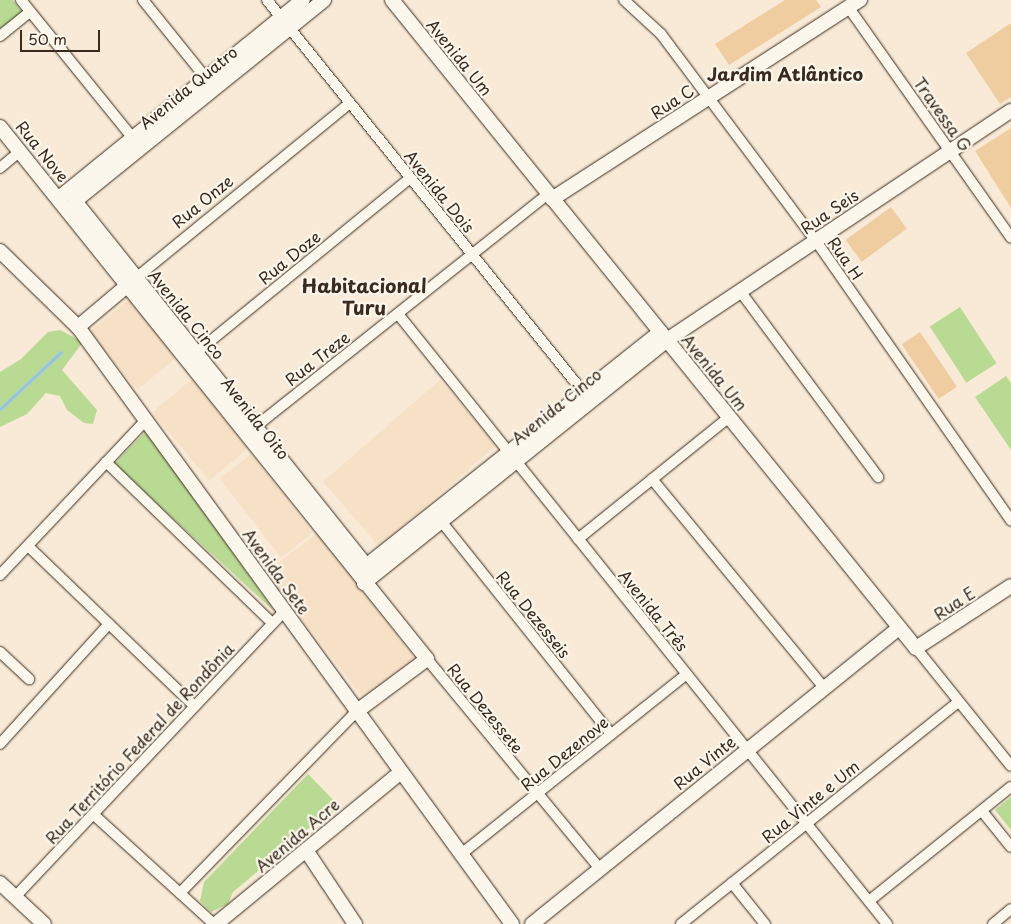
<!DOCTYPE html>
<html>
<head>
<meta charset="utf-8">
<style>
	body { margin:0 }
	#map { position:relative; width:1011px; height:924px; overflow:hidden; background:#f8ead6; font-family:"Playpen Sans",sans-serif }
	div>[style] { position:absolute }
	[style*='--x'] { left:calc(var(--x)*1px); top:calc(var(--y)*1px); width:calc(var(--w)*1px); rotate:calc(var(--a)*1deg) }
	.built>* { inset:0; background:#f6e1c6; transform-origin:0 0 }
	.green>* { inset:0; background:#b8da93; transform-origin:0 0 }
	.stream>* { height:3px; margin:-1.5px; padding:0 1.5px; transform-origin:1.5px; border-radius:1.5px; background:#92c2ed }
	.building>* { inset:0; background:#f0cda1; transform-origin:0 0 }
	.roads { filter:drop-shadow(0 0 1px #3b2a1e) drop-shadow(0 0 1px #3b2a1e) }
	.street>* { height:10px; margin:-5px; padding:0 5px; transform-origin:5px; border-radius:5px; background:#fbf7ec }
	.secondary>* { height:14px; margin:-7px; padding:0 7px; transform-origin:7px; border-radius:7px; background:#fbf7ec }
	span { translate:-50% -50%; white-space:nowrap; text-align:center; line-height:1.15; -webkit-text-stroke:4.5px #fbf7ec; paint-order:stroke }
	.street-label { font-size:16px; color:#3b2a1e }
	.neighbourhood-label { font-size:18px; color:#3b2a1e; font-weight:700 }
	.quarter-label { font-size:19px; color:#3b2a1e; font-weight:700 }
	.scale { position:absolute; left:20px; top:30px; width:80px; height:22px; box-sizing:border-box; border:2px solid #3b2a1e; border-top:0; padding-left:6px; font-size:15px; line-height:18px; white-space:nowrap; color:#3b2a1e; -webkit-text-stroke:4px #fbf7ec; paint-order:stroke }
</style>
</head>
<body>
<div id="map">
	<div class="built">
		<i style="left:129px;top:299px;width:75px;height:52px;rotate:50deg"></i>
		<i style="left:192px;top:379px;width:89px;height:52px;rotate:50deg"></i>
		<i style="left:440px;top:380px;width:86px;height:155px;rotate:49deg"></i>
		<i style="left:251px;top:454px;width:100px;height:40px;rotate:52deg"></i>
		<i style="left:317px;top:533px;width:160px;height:65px;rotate:52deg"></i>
	</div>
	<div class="green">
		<i style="clip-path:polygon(0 0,13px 0,23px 13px,0 33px)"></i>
		<i style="left:960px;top:307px;width:67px;height:36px;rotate:57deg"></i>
		<i style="clip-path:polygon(60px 330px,83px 342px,62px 370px,97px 410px,93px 424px,84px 423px,67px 410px,60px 396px,46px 393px,27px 414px,0 427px,0 372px,21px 359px,48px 332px)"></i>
		<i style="clip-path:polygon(1006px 376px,1011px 383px,1011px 450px,975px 397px)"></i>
		<i style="clip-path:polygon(146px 431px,275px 612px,114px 464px)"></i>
		<i style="clip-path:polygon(308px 774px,341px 808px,314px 824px,233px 892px,228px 904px,211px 912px,200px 901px,204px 882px)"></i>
		<i style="clip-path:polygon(1011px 797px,1011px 830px,995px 810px)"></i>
	</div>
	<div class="stream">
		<i style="--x:0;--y:409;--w:83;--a:-43.1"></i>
	</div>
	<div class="building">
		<i style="clip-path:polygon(785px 0,816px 0,821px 7px,729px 65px,715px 44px)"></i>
		<i style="clip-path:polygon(1011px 23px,1011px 97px,1000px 104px,966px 53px)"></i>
		<i style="clip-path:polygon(1011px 128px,1011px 208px,975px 151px)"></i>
		<i style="left:891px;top:207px;width:27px;height:56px;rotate:54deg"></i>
		<i style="left:920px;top:332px;width:66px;height:22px;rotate:56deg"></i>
	</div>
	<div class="roads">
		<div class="street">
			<i style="--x:21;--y:0;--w:184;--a:51"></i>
			<i style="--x:143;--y:0;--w:107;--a:51.1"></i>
			<i style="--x:267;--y:0;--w:511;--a:51.11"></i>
			<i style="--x:624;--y:0;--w:50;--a:42.6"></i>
			<i style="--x:661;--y:34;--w:259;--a:53.2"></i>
			<i style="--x:816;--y:241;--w:341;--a:55.1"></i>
			<i style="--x:849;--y:8;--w:281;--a:54.8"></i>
			<i style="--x:0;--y:36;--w:38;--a:-39"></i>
			<i style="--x:0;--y:168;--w:26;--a:-40"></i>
			<i style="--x:136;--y:278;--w:276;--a:-39.3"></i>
			<i style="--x:740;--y:291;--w:232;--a:53.4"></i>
			<i style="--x:398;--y:314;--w:782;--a:51.28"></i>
			<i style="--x:192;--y:356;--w:281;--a:-39.2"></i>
			<i style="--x:250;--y:431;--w:381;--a:-38.5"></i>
			<i style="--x:106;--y:462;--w:231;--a:44.1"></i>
			<i style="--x:652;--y:479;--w:271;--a:50.5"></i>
			<i style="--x:437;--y:516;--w:279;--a:51.4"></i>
			<i style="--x:578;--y:539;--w:193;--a:-38.9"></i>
			<i style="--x:28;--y:546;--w:231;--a:43.9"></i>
			<i style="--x:0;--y:575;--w:214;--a:-46.7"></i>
			<i style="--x:916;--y:648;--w:151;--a:51.2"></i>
			<i style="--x:0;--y:652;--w:40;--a:43"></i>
			<i style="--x:427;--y:659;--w:272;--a:50.5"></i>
			<i style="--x:0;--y:744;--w:162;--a:-47.8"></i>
			<i style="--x:982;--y:811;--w:46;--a:51.1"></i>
			<i style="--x:93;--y:814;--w:164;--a:42.3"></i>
			<i style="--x:460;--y:855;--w:290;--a:-38.6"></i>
			<i style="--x:732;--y:883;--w:53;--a:51.2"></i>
			<i style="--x:180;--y:893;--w:252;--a:-45.8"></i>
			<i style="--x:15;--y:897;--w:394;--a:-46.7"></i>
			<i style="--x:869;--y:901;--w:182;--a:-38.8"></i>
			<i style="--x:681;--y:924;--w:355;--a:-38.7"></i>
			<i style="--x:993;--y:924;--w:23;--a:-40"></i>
		</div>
		<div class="secondary">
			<i style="--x:392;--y:0;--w:833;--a:51.04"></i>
			<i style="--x:916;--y:648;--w:113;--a:-33.1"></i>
			<i style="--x:0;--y:127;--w:682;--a:51.25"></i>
			<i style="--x:427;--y:659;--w:89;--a:143.3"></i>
			<i style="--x:59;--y:198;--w:314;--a:-39.1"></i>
			<i style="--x:552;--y:199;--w:367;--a:-32.9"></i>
			<i style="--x:75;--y:201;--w:467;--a:51.4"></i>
			<i style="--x:366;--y:566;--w:17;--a:97"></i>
			<i style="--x:75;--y:201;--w:320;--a:-38.9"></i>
			<i style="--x:0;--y:251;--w:109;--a:44.3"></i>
			<i style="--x:78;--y:327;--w:738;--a:53.98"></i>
			<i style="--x:78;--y:327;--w:75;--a:-40.1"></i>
			<i style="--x:366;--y:566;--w:376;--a:-38.5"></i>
			<i style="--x:364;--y:583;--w:388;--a:-38.7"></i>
			<i style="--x:667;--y:340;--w:413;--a:-33.7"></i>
			<i style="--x:306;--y:850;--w:89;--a:56.5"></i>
			<i style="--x:0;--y:883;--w:60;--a:43"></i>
			<i style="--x:216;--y:924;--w:238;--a:-39.4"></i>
			<i style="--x:532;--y:924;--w:471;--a:-38.9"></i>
		</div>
	</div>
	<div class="street-label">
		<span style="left:460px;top:57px;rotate:51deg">Avenida Um</span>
		<span style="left:188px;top:87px;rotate:-39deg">Avenida Quatro</span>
		<span style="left:672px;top:101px;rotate:-33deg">Rua C</span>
		<span style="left:943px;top:114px;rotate:55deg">Travessa G</span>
		<span style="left:43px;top:151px;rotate:51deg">Rua Nove</span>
		<span style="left:440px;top:191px;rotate:51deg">Avenida Dois</span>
		<span style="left:202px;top:201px;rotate:-39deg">Rua Onze</span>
		<span style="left:829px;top:211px;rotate:-34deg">Rua Seis</span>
		<span style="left:289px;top:257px;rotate:-39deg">Rua Doze</span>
		<span style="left:846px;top:258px;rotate:55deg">Rua H</span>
		<span style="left:187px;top:314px;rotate:51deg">Avenida Cinco</span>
		<span style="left:317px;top:358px;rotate:-38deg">Rua Treze</span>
		<span style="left:715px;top:372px;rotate:51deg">Avenida Um</span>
		<span style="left:556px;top:406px;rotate:-39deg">Avenida Cinco</span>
		<span style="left:256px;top:418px;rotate:52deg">Avenida Oito</span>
		<span style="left:277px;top:571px;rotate:54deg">Avenida Sete</span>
		<span style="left:954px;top:603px;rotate:-33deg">Rua E</span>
		<span style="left:654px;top:610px;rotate:51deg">Avenida Três</span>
		<span style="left:534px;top:614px;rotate:51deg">Rua Dezesseis</span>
		<span style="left:486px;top:708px;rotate:51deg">Rua Dezessete</span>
		<span style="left:139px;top:743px;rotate:-47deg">Rua Território Federal de Rondônia</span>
		<span style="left:564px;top:753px;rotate:-39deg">Rua Dezenove</span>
		<span style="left:704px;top:762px;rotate:-39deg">Rua Vinte</span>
		<span style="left:810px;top:801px;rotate:-39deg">Rua Vinte e Um</span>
		<span style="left:297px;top:835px;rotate:-40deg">Avenida Acre</span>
	</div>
	<div class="neighbourhood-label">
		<span style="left:785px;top:74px">Jardim Atlântico</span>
	</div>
	<div class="quarter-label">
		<span style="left:364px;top:297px">Habitacional<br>Turu</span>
	</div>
	<div class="scale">50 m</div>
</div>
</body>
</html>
